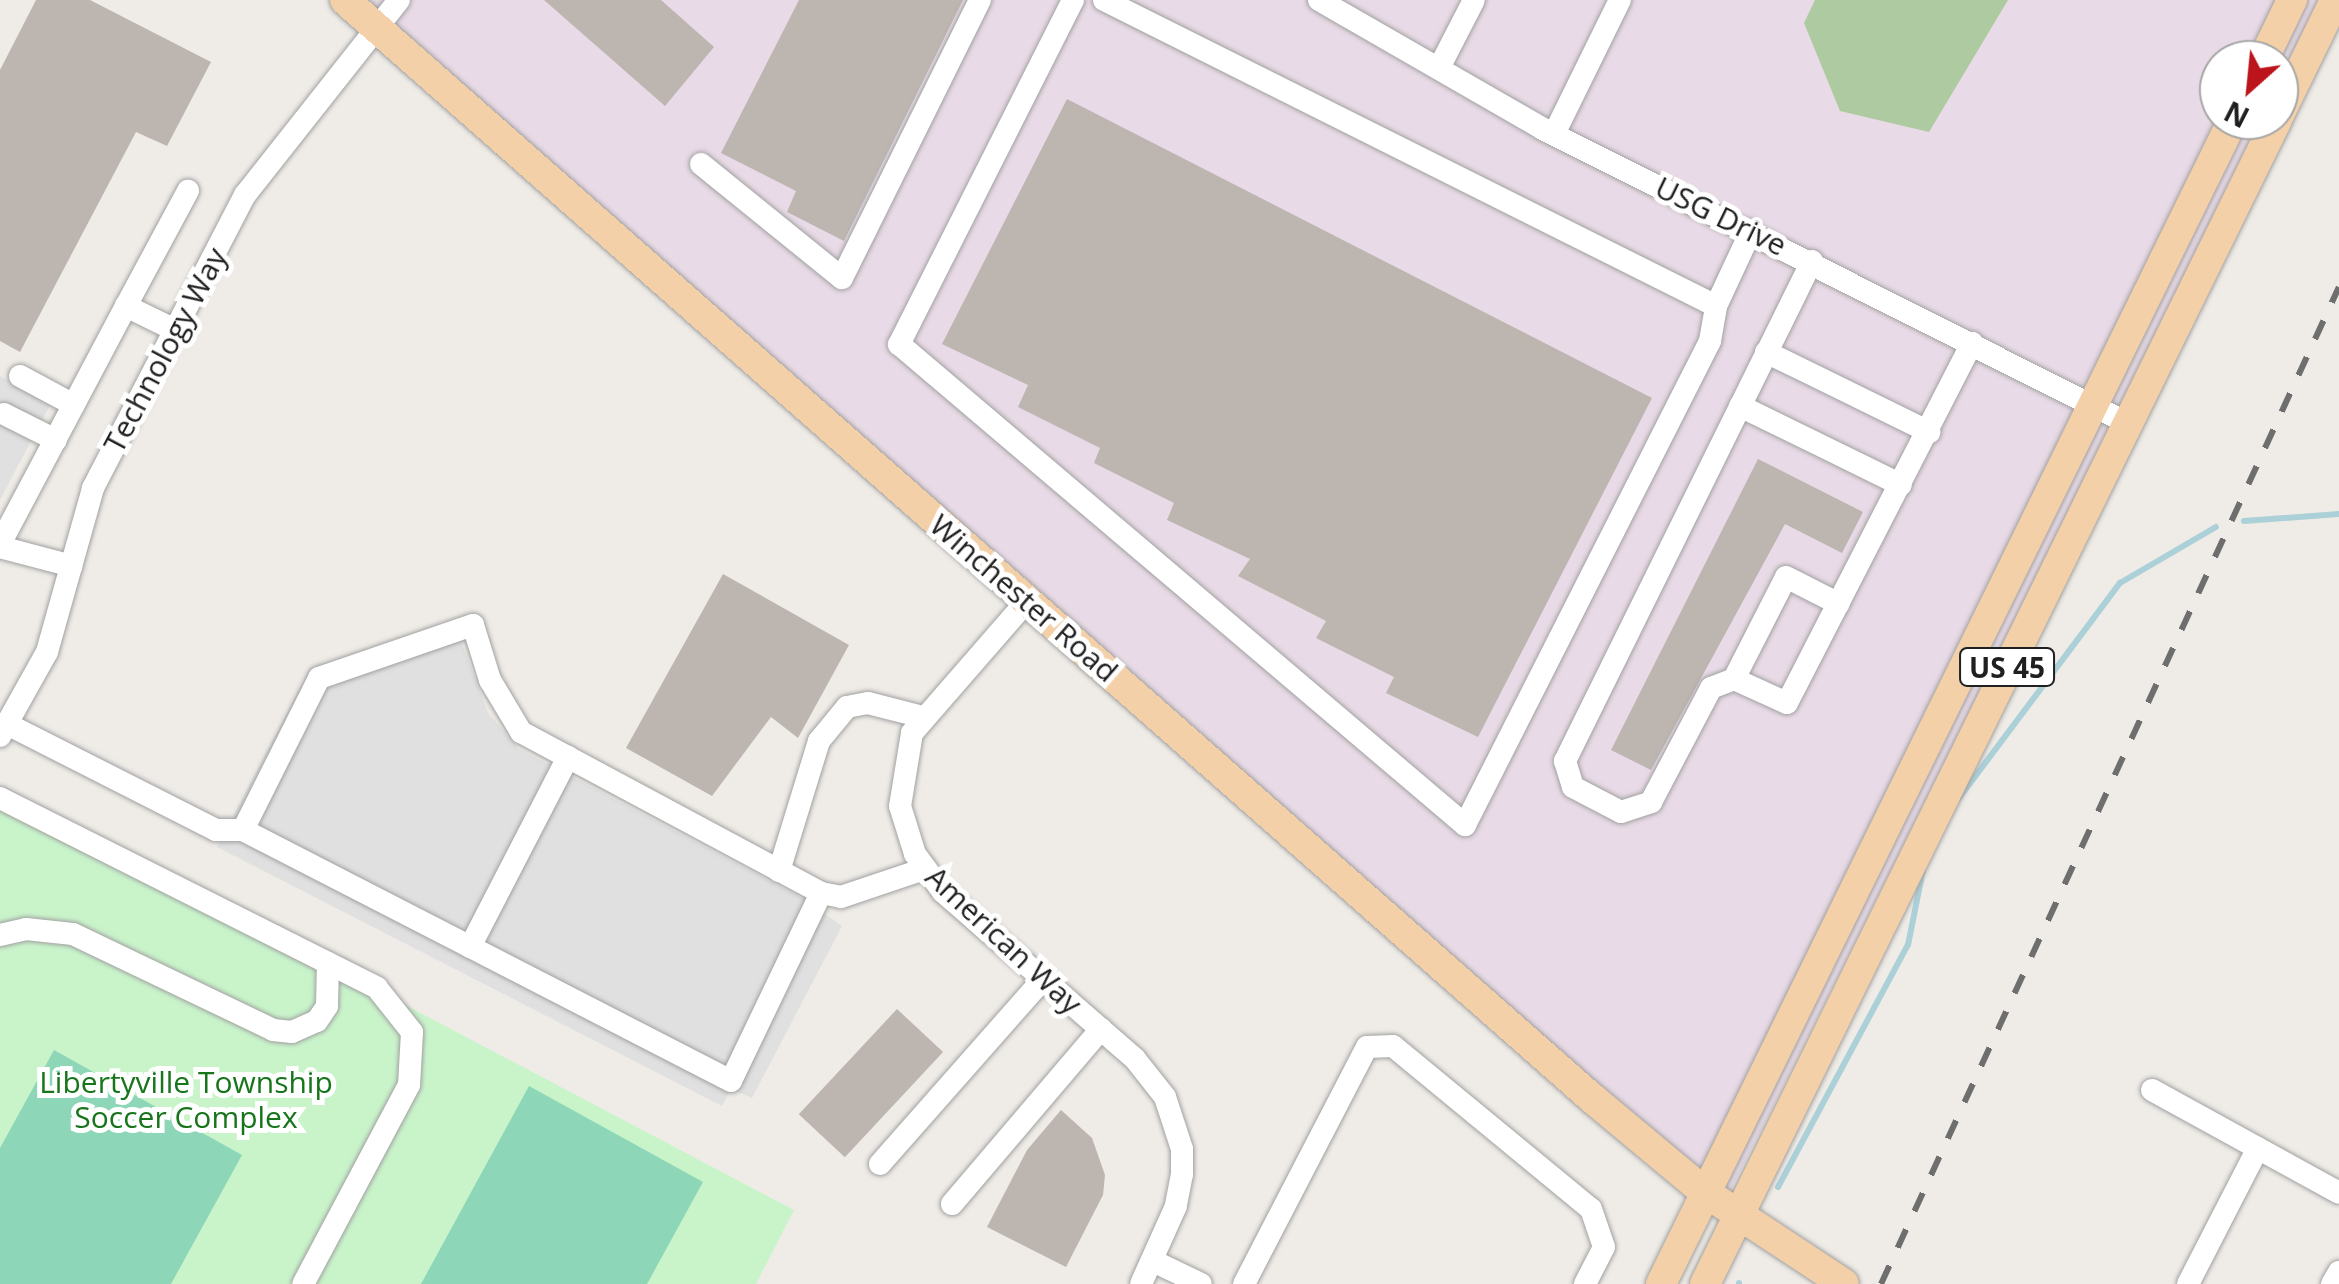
<!DOCTYPE html>
<html>
<head>
<meta charset="utf-8">
<style>
	body { margin:0 }
	#map { position:relative; width:2339px; height:1284px; overflow:hidden; background:#efece7; font-family:"Open Sans",sans-serif }
	div>[style] { position:absolute }
	[style*='--x'] { left:calc(var(--x)*1px); top:calc(var(--y)*1px); width:calc(var(--w)*1px); rotate:calc(var(--a)*1deg) }
	.industrial>* { inset:0; background:#e8dae6 }
	.forest>* { inset:0; background:#aecaa0 }
	.park>* { inset:0; background:#c9f4ca }
	.pitch>* { inset:0; background:#8dd6b7 }
	.parking>* { inset:0; background:#e0e0e0 }
	.stream>* { height:6px; margin:-3px; padding:0 3px; transform-origin:3px; border-radius:3px; background:#acd0d8 }
	.building>* { inset:0; background:#bcb5b0; transform-origin:0 0 }
	.roads { filter:drop-shadow(0 0 2px #a1a1a1) drop-shadow(0 0 2px #a1a1a1) }
	.minor>* { height:22px; margin:-11px; padding:0 11px; transform-origin:11px; border-radius:11px; background:#fff }
	.major>* { height:30px; margin:-15px; padding:0 15px; transform-origin:15px; border-radius:15px; background:#f3d0a8 }
	.rail>* { height:6px; margin-top:-3px; transform-origin:0; background:repeating-linear-gradient(90deg,#6e6e6e 0 20px,transparent 0 40px) }
	span { translate:-50% -50%; white-space:nowrap; text-align:center; line-height:1.15; -webkit-text-stroke:10px #fff; paint-order:stroke }
	.shield-label span { padding:2px 8px; background:#fff; border:2px solid; border-radius:8px; -webkit-text-stroke-width:0 }
	.shield-label { font-size:28px; color:#202020; font-weight:700 }
	.street-label { font-size:30px; color:#202020 }
	.park-label { font-size:30px; color:#17751b }
	.north { position:absolute; left:2199px; top:40px; width:100px; height:100px; box-sizing:border-box; background:#fff; border:2px solid #a6a6a6; border-radius:50%; rotate:207deg; font-size:28px; font-weight:700; line-height:40px; text-align:center; color:#202020 }
	.north::after { content:''; display:block; margin:auto; width:35px; height:45px; background:#bb141b; clip-path:polygon(50% 0,100% 100%,50% 72%,0 100%) }
</style>
</head>
<body>
<div id="map">
	<div class="industrial">
		<i style="clip-path:polygon(345px 0,2325px 0,2279px 93px,2279px 60px,2219px 60px,2219px 120px,2266px 120px,1728px 1196px,1657px 1152px)"></i>
	</div>
	<div class="forest">
		<i style="clip-path:polygon(1815px 0,2008px 0,1929px 132px,1840px 111px,1804px 23px)"></i>
	</div>
	<div class="park">
		<i style="clip-path:polygon(0 791px,794px 1210px,756px 1284px,0 1284px)"></i>
	</div>
	<div class="pitch">
		<i style="clip-path:polygon(54px 1050px,242px 1155px,171px 1284px,0 1284px,0 1148px)"></i>
		<i style="clip-path:polygon(529px 1086px,703px 1182px,647px 1284px,421px 1284px)"></i>
	</div>
	<div class="parking">
		<i style="clip-path:polygon(0 376px,51px 403px,0 500px)"></i>
		<i style="clip-path:polygon(455px 625px,488px 713px,519px 749px,804px 899px,842px 926px,752px 1098px,731px 1089px,722px 1106px,217px 847px,310px 668px)"></i>
	</div>
	<div class="stream">
		<i style="--x:2244;--y:521;--w:95;--a:-4.2"></i>
		<i style="--x:1959;--y:798;--w:269;--a:-53.2"></i>
		<i style="--x:2120;--y:583;--w:111;--a:-30.3"></i>
		<i style="--x:1778;--y:1187;--w:275;--a:-61.8"></i>
		<i style="--x:1908;--y:945;--w:76;--a:-78.7"></i>
		<i style="--x:1739;--y:1284;--w:1;--a:-90"></i>
	</div>
	<div class="building">
		<i style="clip-path:polygon(36px 0,90px 0,211px 62px,167px 146px,136px 132px,20px 352px,0 341px,0 70px)"></i>
		<i style="clip-path:polygon(544px 0,661px 0,714px 47px,665px 106px)"></i>
		<i style="clip-path:polygon(799px 0,963px 0,844px 241px,787px 212px,796px 191px,721px 153px)"></i>
		<i style="clip-path:polygon(1067px 99px,1652px 398px,1478px 737px,1386px 693px,1394px 677px,1316px 638px,1326px 621px,1238px 576px,1250px 559px,1167px 520px,1174px 503px,1094px 463px,1100px 448px,1018px 407px,1028px 385px,942px 344px)"></i>
		<i style="clip-path:polygon(1758px 459px,1863px 512px,1842px 553px,1785px 524px,1651px 770px,1611px 750px)"></i>
		<i style="clip-path:polygon(723px 574px,849px 645px,798px 738px,771px 717px,712px 796px,626px 748px)"></i>
		<i style="left:897px;top:1009px;width:63px;height:144px;rotate:43deg"></i>
		<i style="clip-path:polygon(1061px 1110px,1092px 1138px,1105px 1175px,1103px 1195px,1066px 1267px,987px 1227px,1027px 1150px)"></i>
	</div>
	<div class="roads">
		<div class="minor">
			<i style="--x:1073;--y:0;--w:386;--a:116.8"></i>
			<i style="--x:899;--y:344;--w:743;--a:40.36"></i>
			<i style="--x:1465;--y:825;--w:542;--a:-63.15"></i>
			<i style="--x:1710;--y:341;--w:36;--a:-80"></i>
			<i style="--x:1716;--y:306;--w:83;--a:-65"></i>
			<i style="--x:1104;--y:0;--w:684;--a:26.57"></i>
			<i style="--x:1319;--y:0;--w:258;--a:29.9"></i>
			<i style="--x:1543;--y:129;--w:654;--a:26.72"></i>
			<i style="--x:1439;--y:68;--w:76;--a:-62.8"></i>
			<i style="--x:1554;--y:134;--w:149;--a:-63.8"></i>
			<i style="--x:701;--y:164;--w:181;--a:39"></i>
			<i style="--x:842;--y:278;--w:310;--a:-63.6"></i>
			<i style="--x:1812;--y:261;--w:558;--a:116.29"></i>
			<i style="--x:1565;--y:761;--w:27;--a:73"></i>
			<i style="--x:1573;--y:787;--w:54;--a:27.5"></i>
			<i style="--x:1621;--y:812;--w:32;--a:-18"></i>
			<i style="--x:1651;--y:802;--w:129;--a:-62.2"></i>
			<i style="--x:1711;--y:688;--w:25;--a:-21"></i>
			<i style="--x:1734;--y:679;--w:58;--a:24.4"></i>
			<i style="--x:1787;--y:703;--w:405;--a:-62.8"></i>
			<i style="--x:175;--y:330;--w:55;--a:-153.9"></i>
			<i style="--x:126;--y:306;--w:131;--a:-61.7"></i>
			<i style="--x:1766;--y:352;--w:182;--a:26.1"></i>
			<i style="--x:20;--y:376;--w:61;--a:28.2"></i>
			<i style="--x:1740;--y:406;--w:179;--a:26.1"></i>
			<i style="--x:4;--y:414;--w:58;--a:26.6"></i>
			<i style="--x:0;--y:544;--w:269;--a:-62.1"></i>
			<i style="--x:0;--y:547;--w:74;--a:14.8"></i>
			<i style="--x:1026;--y:602;--w:174;--a:131"></i>
			<i style="--x:912;--y:733;--w:74;--a:99.3"></i>
			<i style="--x:900;--y:806;--w:50;--a:72.6"></i>
			<i style="--x:915;--y:854;--w:47;--a:53.6"></i>
			<i style="--x:943;--y:892;--w:254;--a:41"></i>
			<i style="--x:1135;--y:1059;--w:48;--a:51.7"></i>
			<i style="--x:1165;--y:1097;--w:55;--a:71.9"></i>
			<i style="--x:1182;--y:1149;--w:25;--a:90"></i>
			<i style="--x:1182;--y:1174;--w:33;--a:101"></i>
			<i style="--x:1176;--y:1206;--w:85;--a:114.2"></i>
			<i style="--x:1734;--y:679;--w:114;--a:-63"></i>
			<i style="--x:1786;--y:577;--w:59;--a:27"></i>
			<i style="--x:7;--y:724;--w:234;--a:26.9"></i>
			<i style="--x:216;--y:830;--w:27;--a:0"></i>
			<i style="--x:0;--y:736;--w:96;--a:-60.8"></i>
			<i style="--x:47;--y:652;--w:170;--a:-74.3"></i>
			<i style="--x:93;--y:488;--w:330;--a:-62.6"></i>
			<i style="--x:245;--y:195;--w:248;--a:-51.7"></i>
			<i style="--x:0;--y:798;--w:422;--a:26.7"></i>
			<i style="--x:377;--y:988;--w:56;--a:51.5"></i>
			<i style="--x:412;--y:1032;--w:53;--a:93.2"></i>
			<i style="--x:409;--y:1085;--w:225;--a:118"></i>
			<i style="--x:779;--y:871;--w:136;--a:-72.9"></i>
			<i style="--x:819;--y:741;--w:44;--a:-50.5"></i>
			<i style="--x:847;--y:707;--w:21;--a:-11"></i>
			<i style="--x:868;--y:703;--w:57;--a:14.3"></i>
			<i style="--x:821;--y:893;--w:208;--a:115.6"></i>
			<i style="--x:731;--y:1081;--w:549;--a:-152.78"></i>
			<i style="--x:243;--y:830;--w:170;--a:-63.4"></i>
			<i style="--x:319;--y:678;--w:163;--a:-19"></i>
			<i style="--x:473;--y:625;--w:58;--a:72.8"></i>
			<i style="--x:490;--y:680;--w:61;--a:59.2"></i>
			<i style="--x:521;--y:732;--w:340;--a:28.2"></i>
			<i style="--x:821;--y:893;--w:20;--a:11"></i>
			<i style="--x:841;--y:897;--w:88;--a:-18.6"></i>
			<i style="--x:0;--y:935;--w:27;--a:-13"></i>
			<i style="--x:26;--y:929;--w:47;--a:6.1"></i>
			<i style="--x:73;--y:934;--w:222;--a:25.6"></i>
			<i style="--x:273;--y:1030;--w:19;--a:6"></i>
			<i style="--x:292;--y:1032;--w:27;--a:-24"></i>
			<i style="--x:317;--y:1021;--w:18;--a:-56"></i>
			<i style="--x:327;--y:1006;--w:43;--a:-88.7"></i>
			<i style="--x:470;--y:947;--w:214;--a:-62.7"></i>
			<i style="--x:2152;--y:1090;--w:213;--a:28.8"></i>
			<i style="--x:880;--y:1164;--w:247;--a:-48.6"></i>
			<i style="--x:952;--y:1204;--w:230;--a:-49.6"></i>
			<i style="--x:1153;--y:1261;--w:53;--a:25.6"></i>
			<i style="--x:1244;--y:1284;--w:267;--a:-62.6"></i>
			<i style="--x:1367;--y:1047;--w:26;--a:-2"></i>
			<i style="--x:1393;--y:1046;--w:256;--a:39.5"></i>
			<i style="--x:1591;--y:1209;--w:40;--a:71.1"></i>
			<i style="--x:1604;--y:1247;--w:42;--a:117.2"></i>
			<i style="--x:2188;--y:1284;--w:153;--a:-62.8"></i>
			<i style="--x:2332;--y:1284;--w:14;--a:-60"></i>
		</div>
		<div class="major">
			<i style="--x:345;--y:0;--w:1663;--a:41.37"></i>
			<i style="--x:1593;--y:1099;--w:147;--a:39.8"></i>
			<i style="--x:1706;--y:1193;--w:165;--a:33.4"></i>
			<i style="--x:2263;--y:60;--w:67;--a:-64.2"></i>
			<i style="--x:2279;--y:115;--w:128;--a:-64"></i>
			<i style="--x:1661;--y:1284;--w:1297;--a:-63.83"></i>
			<i style="--x:1705;--y:1284;--w:1297;--a:-63.83"></i>
		</div>
	</div>
	<div class="rail">
		<i style="--x:1881;--y:1284;--w:1097;--a:-65.33"></i>
	</div>
	<div class="shield-label">
		<span style="left:2007px;top:667px">US 45</span>
	</div>
	<div class="street-label">
		<span style="left:1721px;top:216px;rotate:26deg">USG Drive</span>
		<span style="left:165px;top:350px;rotate:-62deg">Technology Way</span>
		<span style="left:1024px;top:598px;rotate:41deg">Winchester Road</span>
		<span style="left:1004px;top:940px;rotate:43deg">American Way</span>
	</div>
	<div class="park-label">
		<span style="left:186px;top:1099px">Libertyville Township<br>Soccer Complex</span>
	</div>
	<div class="north">N</div>
</div>
</body>
</html>
